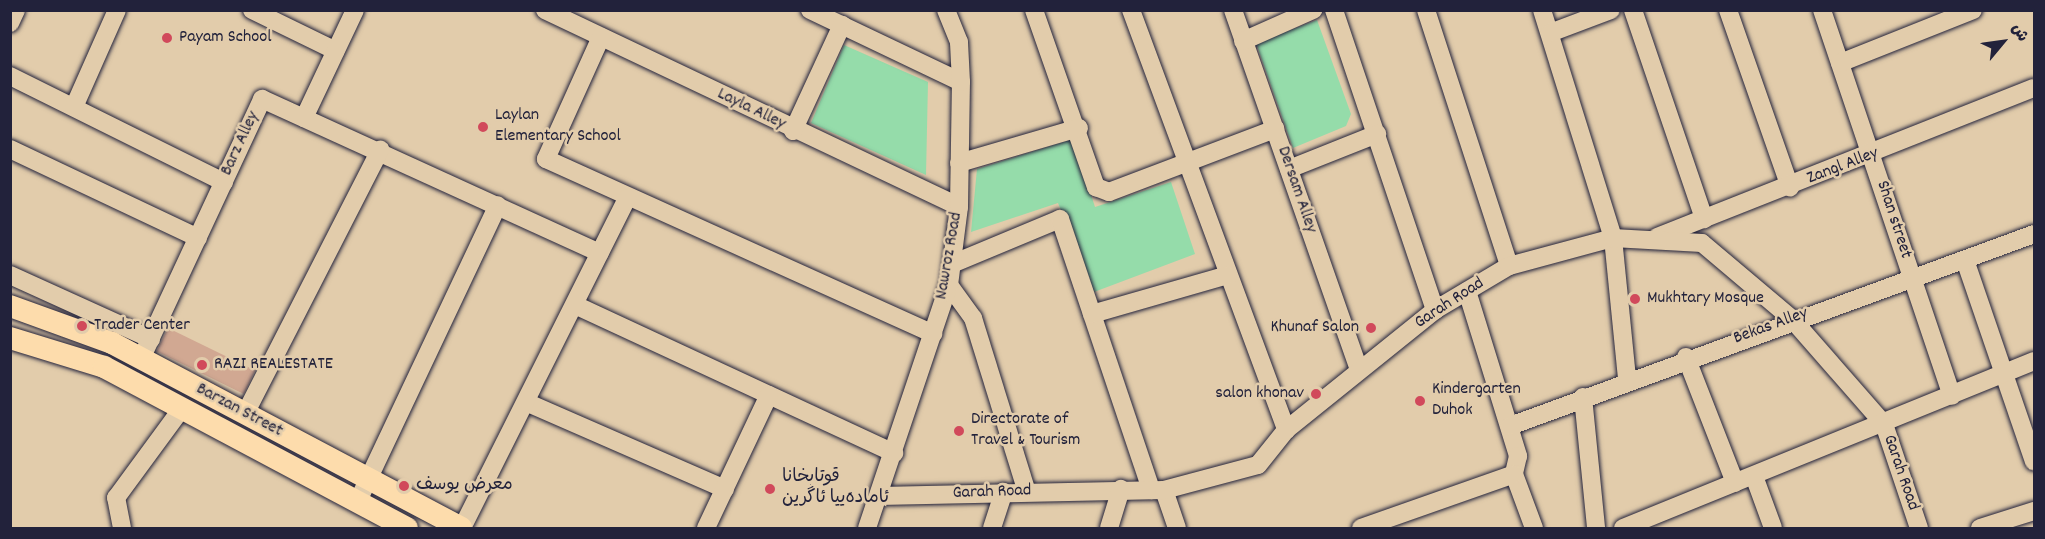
<!DOCTYPE html>
<html>
<head>
<meta charset="utf-8">
<style>
	body { margin:0 }
	#map { position:relative; width:2045px; height:539px; overflow:hidden; background:#e2ccab; font-family:Dekko,"Playpen Sans Arabic",sans-serif }
	div>[style] { position:absolute }
	[style*='--x'] { left:calc(var(--x)*1px); top:calc(var(--y)*1px); width:calc(var(--w)*1px); rotate:calc(var(--a)*1deg) }
	.green>* { inset:0; background:#95dcaa }
	.building>* { inset:0; background:#d1a892; transform-origin:0 0 }
	.roads { filter:drop-shadow(0 0 2px #22223b) drop-shadow(0 0 2px #22223b) }
	.minor>* { height:18px; margin:-9px; padding:0 9px; transform-origin:9px; border-radius:9px; background:#e2ccab }
	.major>* { height:22px; margin:-11px; padding:0 11px; transform-origin:11px; border-radius:11px; background:#fddcac }
	.dots>* { width:16px; height:16px; translate:-50% -50%; box-sizing:border-box; border:3px solid #e2ccab; border-radius:50% }
	span { translate:-50% -50%; white-space:nowrap; text-align:center; line-height:1.15; -webkit-text-stroke:5px #e2ccab; paint-order:stroke }
	.poi-label { font-size:18px; color:#22223b }
	.left { translate:0 -50%; text-align:left }
	.right { translate:-100% -50%; text-align:right }
	.street-label { font-size:18px; color:#22223b }
	.frame { position:absolute; inset:0; border:12px solid #22223b; pointer-events:none }
	.north { position:absolute; left:1973px; top:12px; width:60px; height:60px; -webkit-text-stroke:4px #e2ccab; paint-order:stroke; rotate:61deg; font-size:16px; font-weight:700; line-height:24px; text-align:center; color:#22223b }
	.north::after { content:''; display:block; margin:auto; width:21px; height:27px; background:#22223b; clip-path:polygon(50% 0,100% 100%,50% 72%,0 100%) }
</style>
</head>
<body>
<div id="map">
	<div class="green">
		<i style="clip-path:polygon(1317px 20px,1351px 114px,1346px 126px,1293px 148px,1256px 43px)"></i>
		<i style="clip-path:polygon(844px 45px,928px 82px,926px 175px,811px 123px)"></i>
		<i style="clip-path:polygon(1073px 139px,1095px 207px,1171px 182px,1195px 254px,1094px 292px,1058px 203px,971px 232px,977px 169px)"></i>
	</div>
	<div class="building">
		<i style="left:168px;top:328px;width:97px;height:26px;rotate:26deg"></i>
	</div>
	<div class="roads">
		<div class="minor">
			<i style="--x:252;--y:10;--w:93;--a:26"></i>
			<i style="--x:545;--y:10;--w:458;--a:25.4"></i>
			<i style="--x:810;--y:10;--w:167;--a:25.5"></i>
			<i style="--x:1034;--y:10;--w:188;--a:70.7"></i>
			<i style="--x:1096;--y:187;--w:14;--a:21"></i>
			<i style="--x:1109;--y:192;--w:178;--a:-20.8"></i>
			<i style="--x:1131;--y:10;--w:448;--a:69.7"></i>
			<i style="--x:1233;--y:10;--w:381;--a:70.7"></i>
			<i style="--x:1334;--y:10;--w:317;--a:71.4"></i>
			<i style="--x:1426;--y:10;--w:269;--a:72"></i>
			<i style="--x:1542;--y:10;--w:239;--a:72.7"></i>
			<i style="--x:1613;--y:238;--w:142;--a:84.3"></i>
			<i style="--x:1633;--y:10;--w:221;--a:71.2"></i>
			<i style="--x:1728;--y:10;--w:188;--a:70.7"></i>
			<i style="--x:1822;--y:10;--w:407;--a:71.4"></i>
			<i style="--x:10;--y:23;--w:14;--a:-65"></i>
			<i style="--x:1550;--y:33;--w:65;--a:-20.7"></i>
			<i style="--x:601;--y:37;--w:134;--a:114.3"></i>
			<i style="--x:546;--y:159;--w:425;--a:24.3"></i>
			<i style="--x:1243;--y:41;--w:77;--a:-23.9"></i>
			<i style="--x:1840;--y:63;--w:143;--a:-21.7"></i>
			<i style="--x:10;--y:76;--w:239;--a:26.4"></i>
			<i style="--x:74;--y:107;--w:106;--a:-66.1"></i>
			<i style="--x:304;--y:118;--w:119;--a:-64.7"></i>
			<i style="--x:793;--y:131;--w:117;--a:-65.2"></i>
			<i style="--x:10;--y:149;--w:208;--a:25.3"></i>
			<i style="--x:959;--y:163;--w:125;--a:-16.3"></i>
			<i style="--x:1289;--y:169;--w:95;--a:-21.7"></i>
			<i style="--x:1657;--y:237;--w:405;--a:-21.6"></i>
			<i style="--x:1965;--y:260;--w:213;--a:71.1"></i>
			<i style="--x:952;--y:264;--w:117;--a:-22.6"></i>
			<i style="--x:1060;--y:219;--w:286;--a:71.4"></i>
			<i style="--x:10;--y:275;--w:155;--a:24.4"></i>
			<i style="--x:949;--y:285;--w:41;--a:54"></i>
			<i style="--x:973;--y:318;--w:182;--a:72.8"></i>
			<i style="--x:1467;--y:291;--w:173;--a:72.8"></i>
			<i style="--x:1518;--y:456;--w:18;--a:103"></i>
			<i style="--x:1514;--y:474;--w:58;--a:69.7"></i>
			<i style="--x:575;--y:305;--w:352;--a:24.9"></i>
			<i style="--x:1092;--y:314;--w:141;--a:-16"></i>
			<i style="--x:1686;--y:357;--w:135;--a:68.7"></i>
			<i style="--x:141;--y:359;--w:287;--a:-65"></i>
			<i style="--x:262;--y:99;--w:371;--a:24.5"></i>
			<i style="--x:1583;--y:397;--w:132;--a:84.3"></i>
			<i style="--x:528;--y:403;--w:215;--a:23.6"></i>
			<i style="--x:245;--y:414;--w:297;--a:-62.9"></i>
			<i style="--x:1510;--y:426;--w:558;--a:-20.12"></i>
			<i style="--x:1754;--y:476;--w:55;--a:69.9"></i>
			<i style="--x:1164;--y:490;--w:40;--a:71.1"></i>
			<i style="--x:879;--y:496;--w:285;--a:-1.2"></i>
			<i style="--x:1164;--y:490;--w:97;--a:-14.9"></i>
			<i style="--x:1258;--y:465;--w:45;--a:-51.3"></i>
			<i style="--x:1286;--y:430;--w:191;--a:-38.8"></i>
			<i style="--x:1435;--y:310;--w:86;--a:-30.7"></i>
			<i style="--x:1509;--y:266;--w:108;--a:-15.1"></i>
			<i style="--x:1613;--y:238;--w:89;--a:3.2"></i>
			<i style="--x:1702;--y:243;--w:118;--a:40.2"></i>
			<i style="--x:1792;--y:319;--w:140;--a:48.8"></i>
			<i style="--x:1884;--y:424;--w:110;--a:71.4"></i>
			<i style="--x:358;--y:501;--w:327;--a:-64.7"></i>
			<i style="--x:122;--y:528;--w:31;--a:-101"></i>
			<i style="--x:116;--y:498;--w:112;--a:-53.7"></i>
			<i style="--x:462;--y:528;--w:369;--a:-63.4"></i>
			<i style="--x:706;--y:528;--w:147;--a:-64.7"></i>
			<i style="--x:867;--y:528;--w:256;--a:-71.4"></i>
			<i style="--x:949;--y:285;--w:79;--a:-82.7"></i>
			<i style="--x:959;--y:207;--w:125;--a:-89.1"></i>
			<i style="--x:961;--y:82;--w:40;--a:-92.9"></i>
			<i style="--x:959;--y:42;--w:35;--a:-112"></i>
			<i style="--x:992;--y:528;--w:38;--a:-72"></i>
			<i style="--x:1109;--y:528;--w:41;--a:-72.9"></i>
			<i style="--x:1361;--y:528;--w:162;--a:-19.4"></i>
			<i style="--x:1623;--y:528;--w:444;--a:-22.1"></i>
			<i style="--x:1980;--y:528;--w:57;--a:-17.5"></i>
		</div>
		<div class="major">
			<i style="--x:10;--y:306;--w:109;--a:19.9"></i>
			<i style="--x:112;--y:343;--w:395;--a:27.9"></i>
			<i style="--x:10;--y:338;--w:98;--a:17.1"></i>
			<i style="--x:104;--y:367;--w:343;--a:28"></i>
		</div>
	</div>
	<div class="dots">
		<i style="left:167px;top:38px;background:#d1495b"></i>
		<i style="left:483px;top:127px;background:#d1495b"></i>
		<i style="left:1635px;top:299px;background:#d1495b"></i>
		<i style="left:82px;top:326px;background:#d1495b"></i>
		<i style="left:1371px;top:328px;background:#d1495b"></i>
		<i style="left:202px;top:365px;background:#d1495b"></i>
		<i style="left:1316px;top:394px;background:#d1495b"></i>
		<i style="left:1420px;top:401px;background:#d1495b"></i>
		<i style="left:959px;top:431px;background:#d1495b"></i>
		<i style="left:404px;top:486px;background:#d1495b"></i>
		<i style="left:770px;top:489px;background:#d1495b"></i>
	</div>
	<div class="poi-label">
		<span class="left" style="left:179px;top:38px">Payam School</span>
		<span class="left" style="left:495px;top:127px">Laylan<br>Elementary School</span>
		<span class="left" style="left:1647px;top:299px">Mukhtary Mosque</span>
		<span class="left" style="left:94px;top:326px">Trader Center</span>
		<span class="right" style="left:1359px;top:328px">Khunaf Salon</span>
		<span class="left" style="left:214px;top:365px">RAZI REALESTATE</span>
		<span class="left" style="left:1432px;top:401px">Kindergarten<br>Duhok</span>
		<span class="right" style="left:1304px;top:394px">salon khonav</span>
		<span class="left" style="left:971px;top:431px">Directorate of<br>Travel &amp; Tourism</span>
		<span class="left" style="left:782px;top:489px">قوتابخانا<br>ئامادەییا ئاگرین</span>
		<span class="left" style="left:416px;top:486px">معرض يوسف</span>
	</div>
	<div class="street-label">
		<span style="left:751px;top:110px;rotate:26deg">Layla Alley</span>
		<span style="left:241px;top:144px;rotate:-65deg">Barz Alley</span>
		<span style="left:1843px;top:167px;rotate:-21deg">Zangl Alley</span>
		<span style="left:1296px;top:190px;rotate:71deg">Dersam Alley</span>
		<span style="left:1893px;top:220px;rotate:72deg">Shan street</span>
		<span style="left:950px;top:256px;rotate:-80deg">Nawroz Road</span>
		<span style="left:1450px;top:304px;rotate:-33deg">Garah Road</span>
		<span style="left:1771px;top:327px;rotate:-20deg">Bekas Alley</span>
		<span style="left:239px;top:411px;rotate:28deg">Barzan Street</span>
		<span style="left:1900px;top:473px;rotate:71deg">Garah Road</span>
		<span style="left:992px;top:493px;rotate:-2deg">Garah Road</span>
	</div>
	<div class="frame"></div>
	<div class="north">ش</div>
</div>
</body>
</html>
